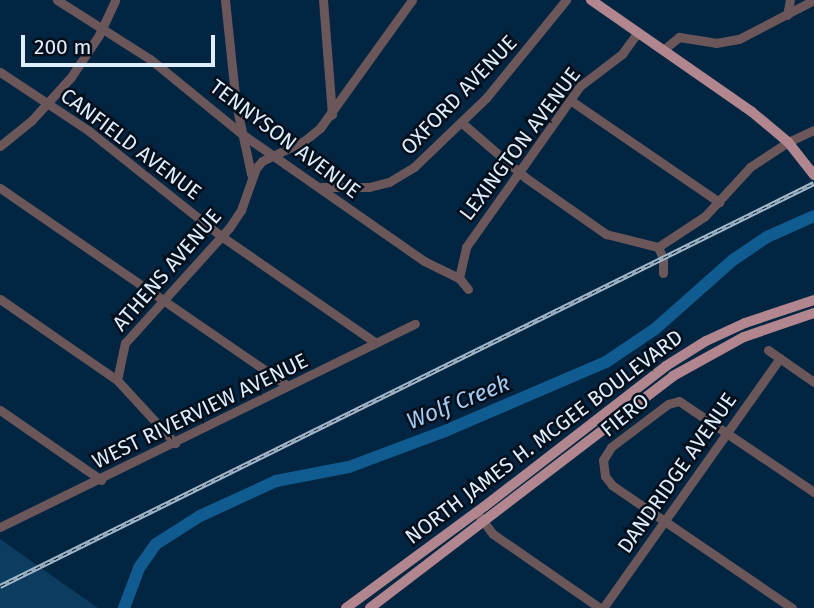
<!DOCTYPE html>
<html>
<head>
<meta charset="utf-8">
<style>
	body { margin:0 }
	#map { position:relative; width:814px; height:608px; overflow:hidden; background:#022642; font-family:"Fira Sans",sans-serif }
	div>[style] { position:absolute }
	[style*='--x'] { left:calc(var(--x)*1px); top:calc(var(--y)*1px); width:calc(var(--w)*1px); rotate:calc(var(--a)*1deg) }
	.green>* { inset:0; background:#0c3d61 }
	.river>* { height:12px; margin:-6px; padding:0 6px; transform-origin:6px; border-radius:6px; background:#105c91 }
	.minor>* { height:9px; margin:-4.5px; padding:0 4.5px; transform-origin:4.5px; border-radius:4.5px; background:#6b5659 }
	.major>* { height:10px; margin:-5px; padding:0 5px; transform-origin:5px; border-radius:5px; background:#b1868e }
	.rail>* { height:4.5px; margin-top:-2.25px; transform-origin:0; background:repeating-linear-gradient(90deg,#030f1b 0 5px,#a2b7c9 0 10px); box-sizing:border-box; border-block:2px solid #a2b7c9 }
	span { translate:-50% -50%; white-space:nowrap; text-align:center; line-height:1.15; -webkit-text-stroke:5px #030f1b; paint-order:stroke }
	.street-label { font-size:21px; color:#deeefc }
	.water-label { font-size:23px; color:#a4ccf1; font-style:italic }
	.scale { position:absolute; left:21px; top:35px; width:194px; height:32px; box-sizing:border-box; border:4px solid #deeefc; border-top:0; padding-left:9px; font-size:21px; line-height:24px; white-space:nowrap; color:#deeefc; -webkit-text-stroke:5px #030f1b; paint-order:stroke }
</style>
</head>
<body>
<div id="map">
	<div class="green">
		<i style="clip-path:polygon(0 539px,48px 573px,98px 608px,0 608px)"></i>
	</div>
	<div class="river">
		<i style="--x:124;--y:608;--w:43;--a:-69.4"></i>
		<i style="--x:139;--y:568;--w:29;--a:-55"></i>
		<i style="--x:156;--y:544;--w:52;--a:-32.5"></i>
		<i style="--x:200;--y:516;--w:84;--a:-24.7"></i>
		<i style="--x:276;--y:481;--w:74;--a:-10.9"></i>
		<i style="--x:349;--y:467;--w:103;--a:-20.6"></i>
		<i style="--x:445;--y:431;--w:175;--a:-23.2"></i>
		<i style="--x:606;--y:362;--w:59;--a:-34"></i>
		<i style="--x:655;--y:329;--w:104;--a:-41.5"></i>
		<i style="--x:733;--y:260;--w:41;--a:-34.1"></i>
		<i style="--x:767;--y:237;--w:51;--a:-24.1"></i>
	</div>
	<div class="minor">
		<i style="--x:57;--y:0;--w:110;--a:32.4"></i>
		<i style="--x:150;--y:59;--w:119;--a:39.2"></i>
		<i style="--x:242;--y:134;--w:222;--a:34.9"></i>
		<i style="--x:424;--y:261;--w:39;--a:26"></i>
		<i style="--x:225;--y:0;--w:105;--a:84"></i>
		<i style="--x:236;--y:104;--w:72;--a:77.9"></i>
		<i style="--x:323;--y:0;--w:115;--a:85.5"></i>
		<i style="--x:787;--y:15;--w:15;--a:-79"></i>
		<i style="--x:663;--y:50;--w:21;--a:-39"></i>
		<i style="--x:679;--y:37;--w:37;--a:9"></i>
		<i style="--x:716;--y:43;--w:23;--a:-10"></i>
		<i style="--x:739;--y:39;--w:85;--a:-27.5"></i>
		<i style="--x:0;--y:72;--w:107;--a:33.5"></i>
		<i style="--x:89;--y:131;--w:169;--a:38.5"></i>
		<i style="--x:221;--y:236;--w:188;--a:34.6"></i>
		<i style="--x:570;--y:100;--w:181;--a:34.4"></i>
		<i style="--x:462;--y:123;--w:84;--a:40.7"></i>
		<i style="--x:526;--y:178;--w:98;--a:35"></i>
		<i style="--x:606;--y:234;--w:54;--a:14"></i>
		<i style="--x:658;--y:247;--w:12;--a:66"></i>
		<i style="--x:663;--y:258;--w:15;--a:90"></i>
		<i style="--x:0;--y:146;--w:40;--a:-39"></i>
		<i style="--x:31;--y:121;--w:59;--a:-47.7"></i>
		<i style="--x:71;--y:77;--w:50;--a:-56.3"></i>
		<i style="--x:99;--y:35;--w:38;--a:-65"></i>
		<i style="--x:322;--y:187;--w:47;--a:0"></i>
		<i style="--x:369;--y:187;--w:21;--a:-14"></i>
		<i style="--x:389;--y:182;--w:29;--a:-31"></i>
		<i style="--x:414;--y:167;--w:100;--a:-43.8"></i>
		<i style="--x:486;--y:98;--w:127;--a:-50.8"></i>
		<i style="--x:0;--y:188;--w:349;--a:34.5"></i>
		<i style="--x:658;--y:247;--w:56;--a:-33.4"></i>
		<i style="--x:705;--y:216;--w:67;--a:-47.4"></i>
		<i style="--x:750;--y:167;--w:45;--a:-33.3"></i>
		<i style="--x:788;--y:142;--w:29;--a:-25"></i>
		<i style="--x:468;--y:289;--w:14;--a:-129"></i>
		<i style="--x:459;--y:278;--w:32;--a:-77"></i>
		<i style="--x:466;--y:247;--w:197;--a:-54.7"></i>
		<i style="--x:580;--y:86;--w:53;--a:-37.3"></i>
		<i style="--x:622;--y:54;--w:26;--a:-54"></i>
		<i style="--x:0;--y:299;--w:142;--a:34.7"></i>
		<i style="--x:117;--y:380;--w:86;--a:47.4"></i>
		<i style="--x:768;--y:350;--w:56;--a:34.8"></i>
		<i style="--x:117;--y:380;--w:38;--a:-78"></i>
		<i style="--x:125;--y:343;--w:155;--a:-47.9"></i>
		<i style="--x:229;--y:228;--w:22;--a:-56"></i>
		<i style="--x:241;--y:210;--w:45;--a:-70.3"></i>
		<i style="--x:256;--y:168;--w:9;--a:-49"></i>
		<i style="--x:262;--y:161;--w:47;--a:-25.5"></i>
		<i style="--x:304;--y:141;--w:21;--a:-39"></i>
		<i style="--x:320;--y:128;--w:158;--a:-54.3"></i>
		<i style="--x:0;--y:410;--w:123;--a:34.7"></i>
		<i style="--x:480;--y:517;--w:21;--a:53"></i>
		<i style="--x:493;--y:534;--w:130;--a:34.7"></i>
		<i style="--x:0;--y:527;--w:462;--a:-26.1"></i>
		<i style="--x:603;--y:608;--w:306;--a:-54.7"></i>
		<i style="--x:792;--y:608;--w:218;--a:-145.7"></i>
		<i style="--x:612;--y:485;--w:11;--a:-128"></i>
		<i style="--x:605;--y:476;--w:16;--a:-97"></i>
		<i style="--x:603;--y:460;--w:15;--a:-58"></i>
		<i style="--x:611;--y:447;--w:71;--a:-37"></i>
		<i style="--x:668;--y:404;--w:11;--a:-15"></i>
		<i style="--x:679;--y:401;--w:163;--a:34"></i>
	</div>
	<div class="major">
		<i style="--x:591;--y:0;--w:196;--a:34.8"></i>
		<i style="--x:752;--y:112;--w:47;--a:39.8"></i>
		<i style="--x:788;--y:142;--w:42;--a:51.8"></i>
		<i style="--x:346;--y:608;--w:172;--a:-36.3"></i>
		<i style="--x:485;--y:506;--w:229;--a:-37.7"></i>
		<i style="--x:666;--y:366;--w:47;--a:-32"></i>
		<i style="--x:706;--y:341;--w:43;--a:-24.8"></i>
		<i style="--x:745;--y:323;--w:73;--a:-18.4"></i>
		<i style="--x:370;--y:608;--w:382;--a:-37.4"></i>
		<i style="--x:673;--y:376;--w:81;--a:-28.8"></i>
		<i style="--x:744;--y:337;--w:74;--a:-18.9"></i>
	</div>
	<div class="rail">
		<i style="--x:0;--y:586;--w:908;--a:-26.34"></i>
	</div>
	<div class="street-label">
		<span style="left:459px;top:95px;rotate:-46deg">OXFORD AVENUE</span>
		<span style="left:285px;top:139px;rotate:37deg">TENNYSON AVENUE</span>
		<span style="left:131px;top:144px;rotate:37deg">CANFIELD AVENUE</span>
		<span style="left:520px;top:144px;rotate:-53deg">LEXINGTON AVENUE</span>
		<span style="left:167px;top:270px;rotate:-49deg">ATHENS AVENUE</span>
		<span style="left:200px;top:411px;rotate:-26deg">WEST RIVERVIEW AVENUE</span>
		<span style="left:625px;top:415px;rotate:-39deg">FIERO</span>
		<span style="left:544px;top:437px;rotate:-37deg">NORTH JAMES H. MCGEE BOULEVARD</span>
		<span style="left:677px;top:473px;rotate:-55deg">DANDRIDGE AVENUE</span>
	</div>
	<div class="water-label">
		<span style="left:458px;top:402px;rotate:-22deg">Wolf Creek</span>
	</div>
	<div class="scale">200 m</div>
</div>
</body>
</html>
